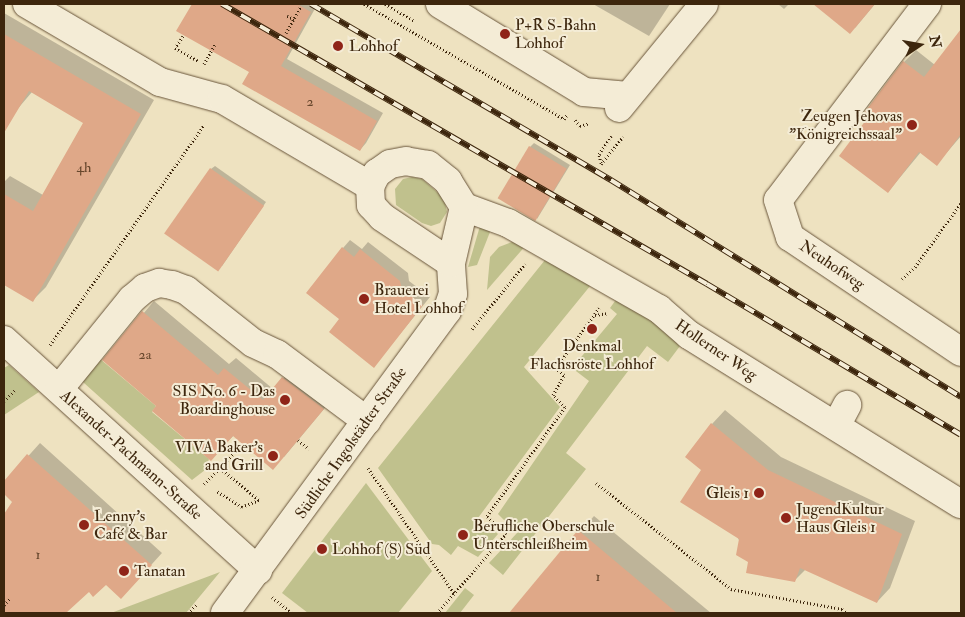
<!DOCTYPE html>
<html>
<head>
<meta charset="utf-8">
<style>
	body { margin:0 }
	#map { position:relative; width:965px; height:617px; overflow:hidden; background:#eee2c0; font-family:"IM FELL Double Pica",serif }
	div>[style] { position:absolute }
	[style*='--x'] { left:calc(var(--x)*1px); top:calc(var(--y)*1px); width:calc(var(--w)*1px); rotate:calc(var(--a)*1deg) }
	.green>* { inset:0; background:#c0c18d }
	.shadow>* { inset:0; background:#0003 }
	.building>* { inset:0; background:#dfa888; transform-origin:0 0 }
	.path>* { height:3px; margin-top:-1.5px; transform-origin:0; background:repeating-linear-gradient(90deg,#3d260d 0 1px,transparent 0 3.5px) }
	.roads { filter:drop-shadow(0 0 1px #69553a) drop-shadow(0 0 1px #69553a) }
	.minor>* { height:28px; margin:-14px; padding:0 14px; transform-origin:14px; border-radius:14px; background:#f4ecd6 }
	.rail>* { height:5.5px; margin-top:-2.75px; transform-origin:0; background:repeating-linear-gradient(90deg,#f4ecd6 0 11px,#3d260d 0 22px); box-sizing:border-box; border-block:1px solid #3d260d }
	.dots>* { width:14px; height:14px; translate:-50% -50%; box-sizing:border-box; border:2px solid #f4ecd6; border-radius:50% }
	span { translate:-50% -50%; white-space:nowrap; text-align:center; line-height:1.15; -webkit-text-stroke:4px #f4ecd6; paint-order:stroke }
	.number-label { font-size:14px; color:#66462c }
	.number-label span { -webkit-text-stroke-width:0 }
	.poi-label { font-size:16px; color:#3d260d }
	.left { translate:0 -50%; text-align:left }
	.right { translate:-100% -50%; text-align:right }
	.street-label { font-size:16px; color:#3d260d }
	.frame { position:absolute; inset:0; border:5px solid #3d260d; pointer-events:none }
	.north { position:absolute; left:895px; top:20px; width:50px; height:50px; -webkit-text-stroke:4px #f4ecd6; paint-order:stroke; rotate:78deg; font-size:14px; font-weight:700; line-height:20px; text-align:center; color:#3d260d }
	.north::after { content:''; display:block; margin:auto; width:18px; height:22px; background:#3d260d; clip-path:polygon(50% 0,100% 100%,50% 72%,0 100%) }
</style>
</head>
<body>
<div id="map">
	<div class="green">
		<i style="clip-path:polygon(412px 177px,422px 179px,444px 198px,447px 212px,440px 223px,431px 226px,422px 223px,396px 205px,395px 189px,403px 179px)"></i>
		<i style="clip-path:polygon(480px 226px,492px 227px,477px 265px,468px 267px)"></i>
		<i style="clip-path:polygon(512px 242px,527px 244px,487px 290px,490px 257px,499px 247px)"></i>
		<i style="clip-path:polygon(549px 255px,595px 280px,524px 367px,560px 407px,478px 518px,498px 534px,478px 557px,458px 546px,451px 555px,439px 545px,432px 544px,378px 468px)"></i>
		<i style="clip-path:polygon(618px 297px,666px 330px,680px 346px,668px 362px,647px 346px,566px 453px,586px 469px,503px 575px,489px 563px,517px 533px,498px 514px,589px 381px,572px 368px,617px 314px,610px 308px)"></i>
		<i style="clip-path:polygon(93px 353px,156px 406px,152px 412px,209px 459px,205px 470px,192px 480px,74px 374px)"></i>
		<i style="clip-path:polygon(9px 365px,39px 392px,4px 415px,4px 368px)"></i>
		<i style="clip-path:polygon(366px 483px,432px 571px,398px 613px,308px 613px,282px 593px)"></i>
		<i style="clip-path:polygon(220px 572px,186px 613px,110px 613px,111px 613px)"></i>
		<i style="clip-path:polygon(465px 588px,474px 595px,460px 613px,445px 613px)"></i>
	</div>
	<div class="shadow">
		<i style="clip-path:polygon(194px 4px,317px 5px,287px 59px,383px 113px,366px 143px,360px 150px,251px 71px,178px 31px)"></i>
		<i style="clip-path:polygon(593px 4px,670px 4px,649px 36px)"></i>
		<i style="clip-path:polygon(778px 4px,789px 4px,784px 9px)"></i>
		<i style="clip-path:polygon(817px 4px,875px 4px,855px 28px)"></i>
		<i style="clip-path:polygon(4px 13px,154px 100px,46px 287px,33px 300px,4px 284px,4px 182px,10px 176px,43px 195px,85px 123px,32px 92px,15px 112px,4px 105px)"></i>
		<i style="clip-path:polygon(961px 31px,961px 136px,937px 164px,921px 152px,888px 192px,871px 115px,904px 62px,916px 50px,935px 65px)"></i>
		<i style="clip-path:polygon(534px 143px,570px 165px,537px 219px,530px 147px)"></i>
		<i style="clip-path:polygon(215px 166px,266px 202px,222px 266px,211px 169px)"></i>
		<i style="clip-path:polygon(350px 240px,362px 249px,368px 242px,408px 273px,409px 281px,430px 297px,374px 366px,341px 319px,343px 248px)"></i>
		<i style="clip-path:polygon(154px 301px,229px 364px,236px 358px,273px 389px,294px 367px,334px 397px,284px 457px,234px 435px,211px 459px,158px 406px,104px 360px)"></i>
		<i style="clip-path:polygon(725px 410px,781px 457px,915px 521px,890px 588px,877px 602px,806px 569px,795px 580px,750px 561px,702px 470px,712px 424px)"></i>
		<i style="clip-path:polygon(40px 443px,162px 553px,132px 586px,106px 583px,89px 591px,64px 613px,12px 613px,4px 607px,4px 527px,14px 501px,4px 493px,4px 483px)"></i>
		<i style="clip-path:polygon(594px 516px,711px 613px,510px 613px)"></i>
	</div>
	<div class="building">
		<i style="clip-path:polygon(192px 4px,297px 4px,311px 12px,281px 66px,377px 121px,360px 151px,242px 84px,249px 72px,176px 31px)"></i>
		<i style="clip-path:polygon(813px 4px,875px 4px,850px 34px)"></i>
		<i style="clip-path:polygon(961px 29px,961px 134px,937px 166px,919px 152px,888px 193px,839px 156px,869px 116px,864px 113px,903px 61px,924px 77px)"></i>
		<i style="clip-path:polygon(4px 34px,141px 114px,33px 302px,4px 285px,4px 194px,33px 211px,83px 123px,29px 91px,4px 133px)"></i>
		<i style="left:529px;top:146px;width:44px;height:61px;rotate:31deg"></i>
		<i style="left:210px;top:168px;width:66px;height:80px;rotate:35deg"></i>
		<i style="clip-path:polygon(342px 247px,354px 257px,360px 249px,400px 281px,402px 289px,423px 305px,374px 368px,329px 332px,339px 319px,306px 293px)"></i>
		<i style="clip-path:polygon(142px 311px,218px 375px,224px 368px,263px 400px,282px 377px,324px 409px,273px 470px,233px 436px,211px 461px,152px 411px,156px 406px,102px 360px)"></i>
		<i style="clip-path:polygon(711px 423px,768px 470px,902px 534px,877px 603px,800px 568px,795px 582px,746px 573px,748px 562px,736px 555px,739px 539px,680px 502px,701px 470px,685px 457px)"></i>
		<i style="clip-path:polygon(27px 454px,152px 565px,121px 599px,106px 585px,93px 597px,89px 592px,66px 613px,4px 613px,4px 514px,12px 502px,4px 494px,4px 481px)"></i>
		<i style="clip-path:polygon(578px 530px,677px 613px,509px 613px)"></i>
	</div>
	<div class="path">
		<i style="--x:364;--y:4;--w:231;--a:29.9"></i>
		<i style="--x:564;--y:119;--w:5;--a:-53"></i>
		<i style="--x:385;--y:4;--w:34;--a:30"></i>
		<i style="--x:287;--y:16;--w:8;--a:23"></i>
		<i style="--x:286;--y:33;--w:31;--a:-61"></i>
		<i style="--x:183;--y:36;--w:14;--a:124"></i>
		<i style="--x:175;--y:48;--w:26;--a:29"></i>
		<i style="--x:204;--y:64;--w:23;--a:-61"></i>
		<i style="--x:575;--y:120;--w:8;--a:50"></i>
		<i style="--x:580;--y:126;--w:10;--a:-17"></i>
		<i style="--x:601;--y:163;--w:9;--a:-103"></i>
		<i style="--x:599;--y:154;--w:22;--a:-56"></i>
		<i style="--x:601;--y:164;--w:35;--a:-51"></i>
		<i style="--x:902;--y:279;--w:18;--a:-43"></i>
		<i style="--x:915;--y:267;--w:79;--a:-54.3"></i>
		<i style="--x:595;--y:315;--w:14;--a:-8"></i>
		<i style="--x:472;--y:329;--w:84;--a:-50.8"></i>
		<i style="--x:50;--y:345;--w:269;--a:-55"></i>
		<i style="--x:4;--y:401;--w:17;--a:-45"></i>
		<i style="--x:298;--y:440;--w:14;--a:39"></i>
		<i style="--x:220;--y:468;--w:33;--a:-47"></i>
		<i style="--x:368;--y:468;--w:152;--a:55.5"></i>
		<i style="--x:596;--y:483;--w:172;--a:38.1"></i>
		<i style="--x:731;--y:589;--w:113;--a:10.2"></i>
		<i style="--x:842;--y:609;--w:6;--a:39"></i>
		<i style="--x:204;--y:484;--w:23;--a:-45"></i>
		<i style="--x:220;--y:468;--w:50;--a:39.4"></i>
		<i style="--x:259;--y:500;--w:18;--a:158"></i>
		<i style="--x:242;--y:507;--w:31;--a:-148"></i>
		<i style="--x:272;--y:597;--w:26;--a:39"></i>
		<i style="--x:4;--y:605;--w:9;--a:-49"></i>
		<i style="--x:188;--y:613;--w:13;--a:-45"></i>
		<i style="--x:437;--y:613;--w:105;--a:-48.9"></i>
		<i style="--x:506;--y:534;--w:26;--a:-137"></i>
		<i style="--x:487;--y:516;--w:134;--a:-54.4"></i>
		<i style="--x:565;--y:407;--w:17;--a:-135"></i>
		<i style="--x:553;--y:395;--w:23;--a:-61"></i>
		<i style="--x:564;--y:375;--w:11;--a:-139"></i>
		<i style="--x:556;--y:368;--w:74;--a:-54.4"></i>
	</div>
	<div class="roads">
		<div class="minor">
			<i style="--x:27;--y:4;--w:154;--a:30.4"></i>
			<i style="--x:160;--y:82;--w:64;--a:15.3"></i>
			<i style="--x:222;--y:99;--w:172;--a:30.4"></i>
			<i style="--x:440;--y:4;--w:169;--a:31.4"></i>
			<i style="--x:584;--y:92;--w:44;--a:5.2"></i>
			<i style="--x:927;--y:4;--w:246;--a:127.2"></i>
			<i style="--x:778;--y:200;--w:39;--a:72"></i>
			<i style="--x:790;--y:237;--w:206;--a:33.9"></i>
			<i style="--x:619;--y:108;--w:134;--a:-50.7"></i>
			<i style="--x:464;--y:207;--w:47;--a:20"></i>
			<i style="--x:508;--y:223;--w:174;--a:29.7"></i>
			<i style="--x:659;--y:309;--w:40;--a:41"></i>
			<i style="--x:689;--y:335;--w:320;--a:31.9"></i>
			<i style="--x:4;--y:340;--w:343;--a:42.2"></i>
			<i style="--x:59;--y:389;--w:116;--a:-51"></i>
			<i style="--x:132;--y:299;--w:17;--a:-40"></i>
			<i style="--x:145;--y:288;--w:15;--a:-20"></i>
			<i style="--x:159;--y:283;--w:13;--a:9"></i>
			<i style="--x:172;--y:285;--w:15;--a:20"></i>
			<i style="--x:186;--y:290;--w:85;--a:38.3"></i>
			<i style="--x:253;--y:343;--w:26;--a:25"></i>
			<i style="--x:277;--y:354;--w:112;--a:36.7"></i>
			<i style="--x:836;--y:426;--w:24;--a:-62"></i>
			<i style="--x:225;--y:613;--w:375;--a:-53.7"></i>
			<i style="--x:447;--y:311;--w:18;--a:-71"></i>
			<i style="--x:453;--y:294;--w:31;--a:-94"></i>
			<i style="--x:451;--y:263;--w:57;--a:-76.9"></i>
			<i style="--x:464;--y:207;--w:31;--a:-122"></i>
			<i style="--x:448;--y:181;--w:26;--a:-141"></i>
			<i style="--x:428;--y:165;--w:22;--a:-170"></i>
			<i style="--x:406;--y:161;--w:16;--a:169"></i>
			<i style="--x:390;--y:164;--w:16;--a:145"></i>
			<i style="--x:377;--y:173;--w:15;--a:118"></i>
			<i style="--x:370;--y:186;--w:19;--a:87"></i>
			<i style="--x:371;--y:205;--w:16;--a:47"></i>
			<i style="--x:382;--y:217;--w:83;--a:33.7"></i>
		</div>
	</div>
	<div class="rail">
		<i style="--x:222;--y:4;--w:560;--a:30"></i>
		<i style="--x:707;--y:284;--w:295;--a:30.7"></i>
		<i style="--x:311;--y:4;--w:348;--a:30.4"></i>
		<i style="--x:611;--y:180;--w:412;--a:31.8"></i>
	</div>
	<div class="dots">
		<i style="left:505px;top:34px;background:#8f2418"></i>
		<i style="left:338px;top:46px;background:#8f2418"></i>
		<i style="left:912px;top:125px;background:#8f2418"></i>
		<i style="left:364px;top:299px;background:#8f2418"></i>
		<i style="left:592px;top:329px;background:#8f2418"></i>
		<i style="left:285px;top:400px;background:#8f2418"></i>
		<i style="left:273px;top:456px;background:#8f2418"></i>
		<i style="left:759px;top:493px;background:#8f2418"></i>
		<i style="left:786px;top:518px;background:#8f2418"></i>
		<i style="left:84px;top:525px;background:#8f2418"></i>
		<i style="left:463px;top:535px;background:#8f2418"></i>
		<i style="left:322px;top:549px;background:#8f2418"></i>
		<i style="left:124px;top:571px;background:#8f2418"></i>
	</div>
	<div class="number-label">
		<span style="left:310px;top:102px">2</span>
		<span style="left:84px;top:168px">4h</span>
		<span style="left:145px;top:355px">2a</span>
		<span style="left:38px;top:555px">1</span>
		<span style="left:598px;top:577px">1</span>
	</div>
	<div class="poi-label">
		<span class="left" style="left:515px;top:34px">P+R S-Bahn<br>Lohhof</span>
		<span class="left" style="left:349px;top:46px">Lohhof</span>
		<span class="right" style="left:902px;top:125px">Zeugen Jehovas<br>"Königreichssaal"</span>
		<span class="left" style="left:374px;top:299px">Brauerei<br>Hotel Lohhof</span>
		<span style="left:592px;top:355px">Denkmal<br>Flachsröste Lohhof</span>
		<span class="right" style="left:275px;top:400px">SIS No. 6 - Das<br>Boardinghouse</span>
		<span class="right" style="left:263px;top:456px">VIVA Baker's<br>and Grill</span>
		<span class="right" style="left:749px;top:493px">Gleis 1</span>
		<span class="left" style="left:796px;top:518px">JugendKultur<br>Haus Gleis 1</span>
		<span class="left" style="left:94px;top:525px">Lenny’s<br>Café &amp; Bar</span>
		<span class="left" style="left:473px;top:535px">Berufliche Oberschule<br>Unterschleißheim</span>
		<span class="left" style="left:332px;top:549px">Lohhof (S) Süd</span>
		<span class="left" style="left:134px;top:571px">Tanatan</span>
	</div>
	<div class="street-label">
		<span style="left:832px;top:265px;rotate:34deg">Neuhofweg</span>
		<span style="left:716px;top:350px;rotate:34deg">Hollerner Weg</span>
		<span style="left:351px;top:443px;rotate:-55deg">Südliche Ingolstädter Straße</span>
		<span style="left:131px;top:455px;rotate:42deg">Alexander-Pachmann-Straße</span>
	</div>
	<div class="frame"></div>
	<div class="north">N</div>
</div>
</body>
</html>
